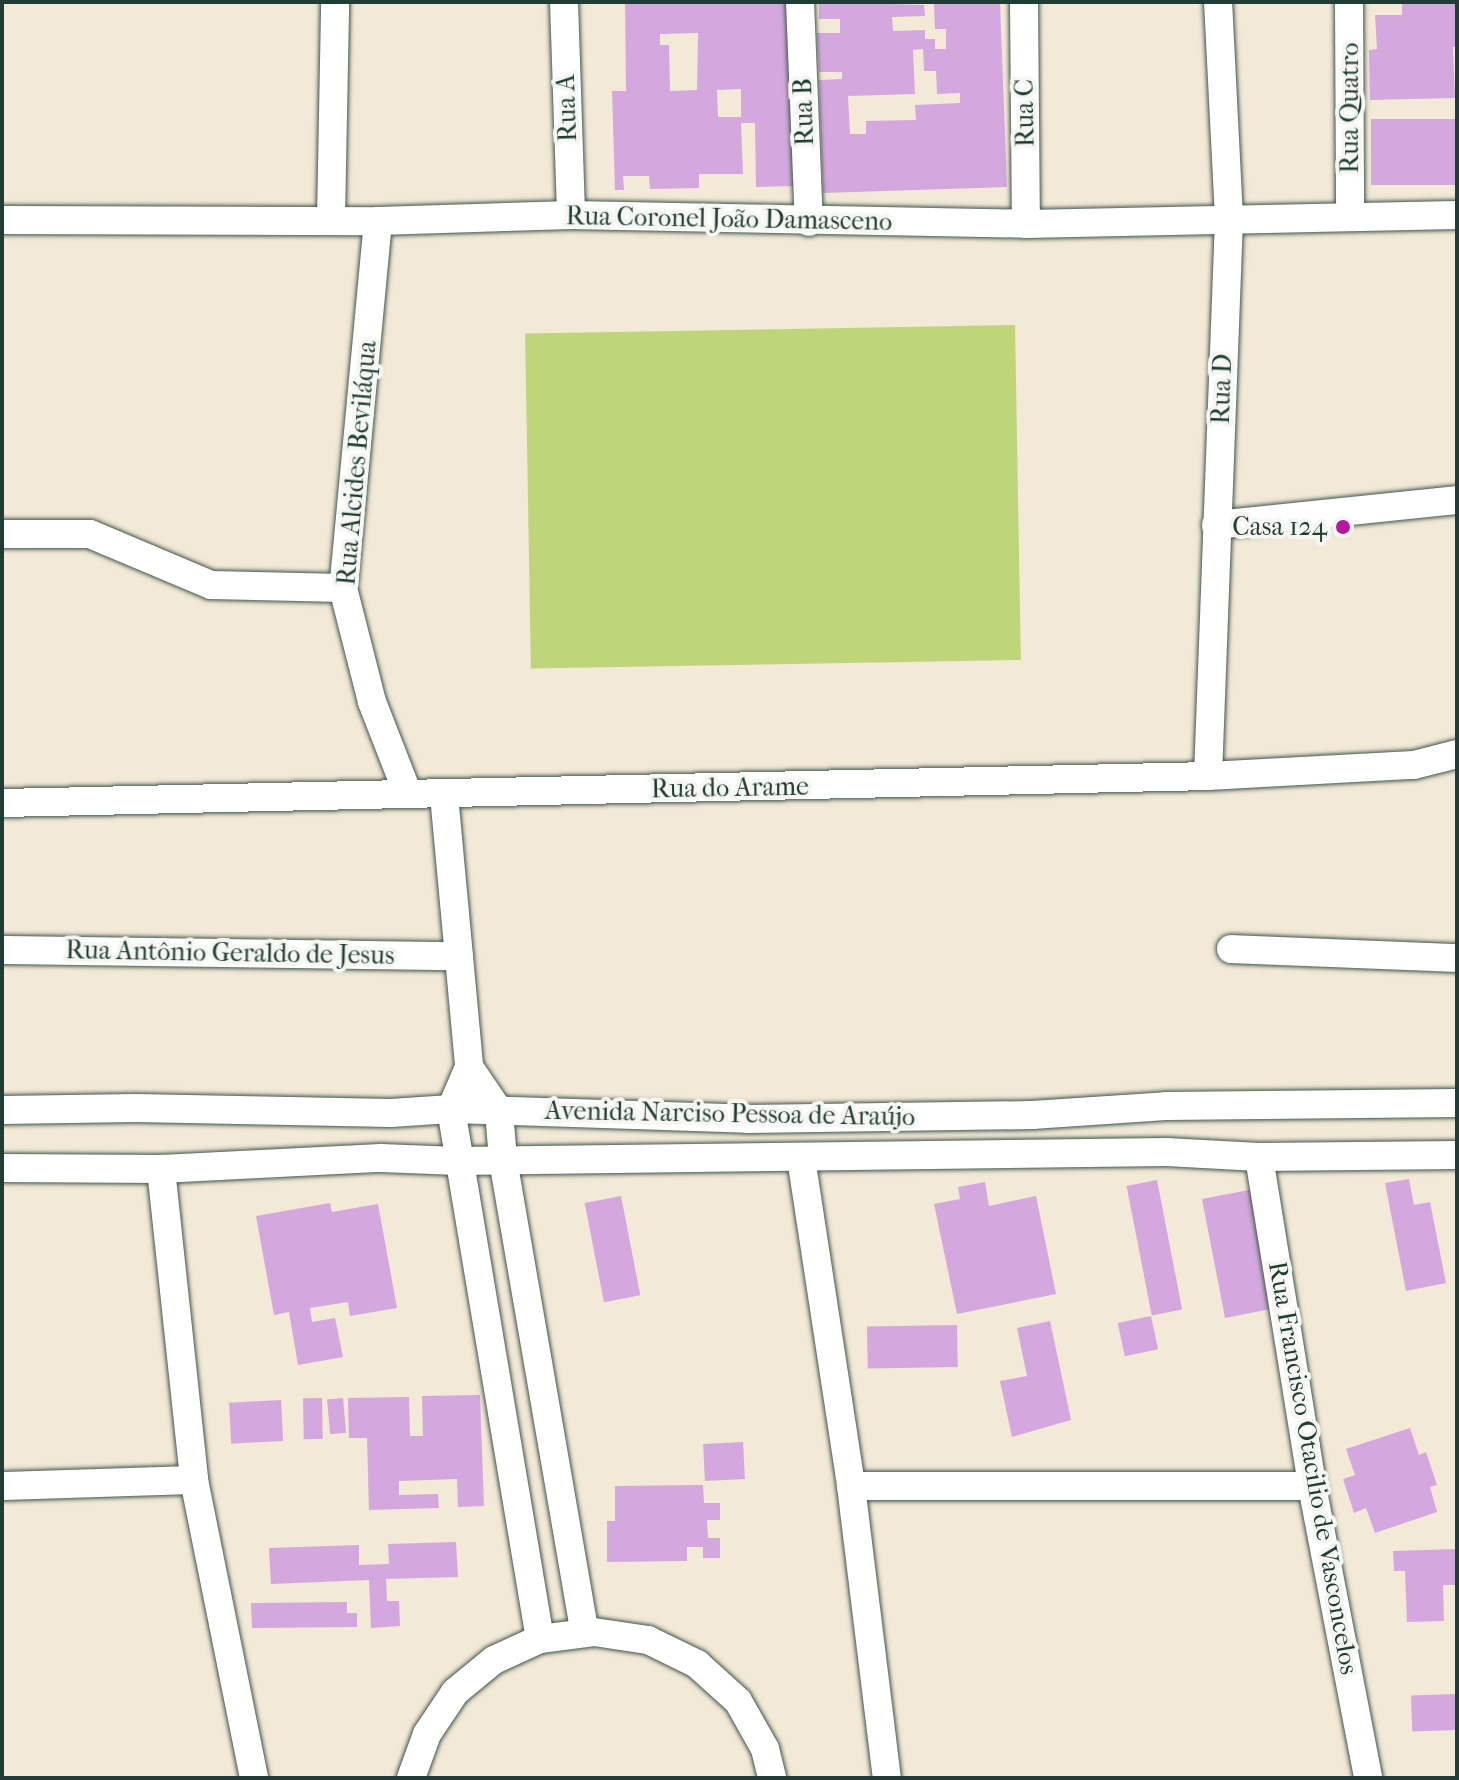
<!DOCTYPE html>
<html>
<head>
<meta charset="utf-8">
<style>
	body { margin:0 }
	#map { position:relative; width:1459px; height:1780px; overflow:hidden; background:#f2e9d6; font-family:"IM FELL French Canon",serif }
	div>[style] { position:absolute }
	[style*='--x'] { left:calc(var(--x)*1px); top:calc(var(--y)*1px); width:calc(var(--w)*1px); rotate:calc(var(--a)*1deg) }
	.green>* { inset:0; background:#bed579; transform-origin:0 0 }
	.building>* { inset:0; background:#d4a8de; transform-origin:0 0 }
	.roads { filter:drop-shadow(0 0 2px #3f574c) drop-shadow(0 0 2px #3f574c) }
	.street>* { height:28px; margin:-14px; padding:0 14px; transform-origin:14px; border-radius:14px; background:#fff }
	.dots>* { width:22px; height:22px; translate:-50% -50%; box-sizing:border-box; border:4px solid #f6f6f2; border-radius:50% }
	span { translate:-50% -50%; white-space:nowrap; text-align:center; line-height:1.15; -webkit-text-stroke:8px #f6f6f2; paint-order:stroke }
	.street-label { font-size:26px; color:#1f3d34 }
	.poi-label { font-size:26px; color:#1f3d34 }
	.right { translate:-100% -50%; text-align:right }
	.frame { position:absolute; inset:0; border:4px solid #1f3d34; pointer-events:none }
</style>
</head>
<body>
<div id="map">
	<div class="green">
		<i style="left:1015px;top:325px;width:335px;height:490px;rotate:89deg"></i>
	</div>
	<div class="building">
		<i style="clip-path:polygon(evenodd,625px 2px,794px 2px,798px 186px,756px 187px,755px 123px,741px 123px,743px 174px,699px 174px,699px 188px,650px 189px,649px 176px,623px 176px,624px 190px,615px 190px,612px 91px,626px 91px,625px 2px,698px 33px,697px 90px,670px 91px,669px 45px,660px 45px,660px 34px,698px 33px,625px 2px,741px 89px,741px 117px,718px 117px,717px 90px,741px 89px)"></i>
		<i style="clip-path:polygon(evenodd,819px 2px,924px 5px,925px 16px,892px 17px,893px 31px,925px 30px,925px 39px,935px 39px,935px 49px,946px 49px,946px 29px,935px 29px,934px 2px,1000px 2px,1007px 187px,823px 193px,819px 80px,842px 79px,842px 72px,819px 72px,817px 33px,840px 33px,840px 19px,819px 19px,819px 2px,923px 49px,924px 71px,936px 71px,937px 94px,960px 93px,960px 103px,915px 105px,916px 120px,866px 121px,866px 134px,850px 134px,848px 96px,915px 94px,913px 50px,923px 49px)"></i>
		<i style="clip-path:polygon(1402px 2px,1457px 2px,1457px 47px,1453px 47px,1455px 98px,1370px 100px,1369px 50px,1377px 49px,1375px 15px,1402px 15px)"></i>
		<i style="left:1457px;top:119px;width:66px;height:86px;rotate:90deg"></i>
		<i style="clip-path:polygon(1409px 1179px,1414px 1205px,1430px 1202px,1446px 1283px,1406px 1291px,1385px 1183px)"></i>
		<i style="left:1157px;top:1180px;width:132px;height:31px;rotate:79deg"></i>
		<i style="clip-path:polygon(985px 1182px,989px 1206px,1036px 1196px,1056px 1294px,957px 1314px,934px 1204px,960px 1199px,958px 1187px)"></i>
		<i style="left:1254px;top:1189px;width:121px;height:53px;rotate:79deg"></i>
		<i style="left:621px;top:1196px;width:101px;height:37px;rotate:79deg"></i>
		<i style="clip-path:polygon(330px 1203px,332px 1212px,378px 1204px,397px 1308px,350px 1316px,348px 1302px,310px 1308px,312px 1322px,335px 1318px,343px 1357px,298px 1365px,289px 1312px,274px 1315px,256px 1216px)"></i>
		<i style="left:1151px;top:1316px;width:34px;height:34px;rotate:78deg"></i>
		<i style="clip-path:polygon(1050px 1321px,1071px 1420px,1012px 1437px,1000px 1381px,1027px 1376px,1017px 1328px)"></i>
		<i style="left:957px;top:1325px;width:42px;height:90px;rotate:89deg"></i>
		<i style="clip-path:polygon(480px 1395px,484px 1506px,458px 1507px,457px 1479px,399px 1481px,399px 1495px,438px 1494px,439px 1508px,369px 1510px,367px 1438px,349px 1438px,348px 1398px,409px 1397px,410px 1436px,423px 1436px,422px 1396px)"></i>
		<i style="left:322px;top:1398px;width:41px;height:19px;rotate:89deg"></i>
		<i style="left:343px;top:1398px;width:35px;height:16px;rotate:85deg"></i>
		<i style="left:281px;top:1400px;width:41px;height:52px;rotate:87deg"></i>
		<i style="clip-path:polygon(1410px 1428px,1419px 1455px,1426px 1452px,1437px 1485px,1430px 1487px,1437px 1512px,1375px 1533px,1366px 1508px,1354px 1513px,1343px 1479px,1355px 1475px,1346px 1449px)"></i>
		<i style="left:743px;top:1442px;width:37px;height:40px;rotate:87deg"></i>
		<i style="clip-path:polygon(703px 1485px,704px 1503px,720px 1503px,720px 1520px,707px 1520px,708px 1538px,720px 1538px,720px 1558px,703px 1558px,703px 1547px,687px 1547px,687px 1561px,607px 1562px,607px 1521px,615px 1521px,615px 1486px)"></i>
		<i style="clip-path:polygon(456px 1542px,458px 1577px,386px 1579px,387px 1601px,399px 1601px,400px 1626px,371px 1628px,369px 1580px,271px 1584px,269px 1548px,359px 1545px,359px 1565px,389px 1564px,388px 1544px)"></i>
		<i style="clip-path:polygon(1457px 1549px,1457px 1585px,1443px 1585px,1444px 1621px,1407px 1622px,1405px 1571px,1394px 1571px,1393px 1551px)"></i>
		<i style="clip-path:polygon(347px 1602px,347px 1613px,357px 1613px,357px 1627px,252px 1628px,251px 1603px)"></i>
		<i style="left:1456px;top:1694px;width:36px;height:45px;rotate:88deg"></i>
	</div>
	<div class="roads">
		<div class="street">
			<i style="--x:564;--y:2;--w:213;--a:88.1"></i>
			<i style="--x:800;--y:2;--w:220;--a:87.7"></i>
			<i style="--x:1024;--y:2;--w:222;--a:89.5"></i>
			<i style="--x:1349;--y:2;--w:212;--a:89.7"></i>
			<i style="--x:331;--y:219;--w:217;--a:-88.9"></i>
			<i style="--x:2;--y:220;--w:376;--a:0.2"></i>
			<i style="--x:378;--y:221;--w:193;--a:-1.8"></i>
			<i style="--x:571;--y:215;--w:455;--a:1.1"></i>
			<i style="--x:1026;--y:224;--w:431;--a:-1.2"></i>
			<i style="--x:378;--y:221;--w:369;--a:95.4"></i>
			<i style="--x:343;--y:588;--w:118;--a:75.7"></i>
			<i style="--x:372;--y:702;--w:97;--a:68.7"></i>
			<i style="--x:1216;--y:525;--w:242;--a:-5.9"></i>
			<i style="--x:2;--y:534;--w:88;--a:0"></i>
			<i style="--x:90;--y:534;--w:131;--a:22.9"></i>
			<i style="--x:211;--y:585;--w:132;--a:1.3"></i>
			<i style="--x:1208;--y:776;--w:558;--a:-87.84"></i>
			<i style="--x:1229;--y:218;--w:216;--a:-92.9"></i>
			<i style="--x:444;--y:795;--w:273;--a:84.7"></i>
			<i style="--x:469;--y:1067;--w:46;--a:113.2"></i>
			<i style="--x:451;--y:1109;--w:537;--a:80.47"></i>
			<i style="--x:2;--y:803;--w:1206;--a:-1.28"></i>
			<i style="--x:1208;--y:776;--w:206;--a:-3.1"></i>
			<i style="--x:1414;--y:765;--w:44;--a:-14.3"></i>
			<i style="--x:1231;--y:949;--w:226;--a:2.3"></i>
			<i style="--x:2;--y:950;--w:457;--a:0.8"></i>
			<i style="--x:469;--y:1067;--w:53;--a:55.7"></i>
			<i style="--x:499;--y:1111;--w:49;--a:85.3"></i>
			<i style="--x:503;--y:1160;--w:480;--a:80.2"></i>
			<i style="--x:2;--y:1110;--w:134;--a:-0.9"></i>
			<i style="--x:136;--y:1108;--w:255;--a:1.1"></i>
			<i style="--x:391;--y:1113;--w:60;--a:-3.8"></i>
			<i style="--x:451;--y:1109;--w:297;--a:1.9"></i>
			<i style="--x:748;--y:1119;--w:284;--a:-0.8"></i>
			<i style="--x:1032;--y:1115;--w:134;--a:-3.8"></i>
			<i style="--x:1166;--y:1106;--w:291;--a:-0.6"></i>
			<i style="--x:1259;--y:1157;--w:333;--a:80.8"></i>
			<i style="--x:1312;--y:1486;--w:297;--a:79.1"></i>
			<i style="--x:801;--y:1158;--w:332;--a:81.3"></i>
			<i style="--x:851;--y:1486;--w:294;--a:83"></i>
			<i style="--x:2;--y:1168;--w:159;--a:0.4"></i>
			<i style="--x:161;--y:1169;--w:220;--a:-2.9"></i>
			<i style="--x:381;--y:1158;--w:77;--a:2.2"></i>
			<i style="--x:458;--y:1161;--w:708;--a:-0.73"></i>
			<i style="--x:1166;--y:1152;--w:93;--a:3.1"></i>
			<i style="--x:1259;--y:1157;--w:198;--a:-0.6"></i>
			<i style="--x:161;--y:1169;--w:313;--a:83.9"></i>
			<i style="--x:194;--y:1480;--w:304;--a:78.6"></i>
			<i style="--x:2;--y:1486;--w:192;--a:-1.8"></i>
			<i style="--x:851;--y:1486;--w:461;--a:0"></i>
			<i style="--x:411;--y:1778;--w:47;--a:-70"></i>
			<i style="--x:427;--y:1734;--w:50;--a:-56.3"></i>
			<i style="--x:455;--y:1692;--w:50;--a:-39.4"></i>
			<i style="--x:494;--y:1660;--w:51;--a:-24.5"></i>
			<i style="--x:540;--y:1639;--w:54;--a:-7.4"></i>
			<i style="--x:594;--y:1632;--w:55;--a:8.4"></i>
			<i style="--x:648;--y:1640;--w:55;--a:26.1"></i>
			<i style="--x:697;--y:1664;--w:55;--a:42.1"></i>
			<i style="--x:738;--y:1701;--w:55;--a:60.6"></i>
			<i style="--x:765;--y:1749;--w:30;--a:76"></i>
		</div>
	</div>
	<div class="dots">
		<i style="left:1343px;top:527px;background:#b5179e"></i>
	</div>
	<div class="street-label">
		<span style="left:567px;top:108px;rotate:-92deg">Rua A</span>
		<span style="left:1350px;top:108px;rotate:-90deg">Rua Quatro</span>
		<span style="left:804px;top:112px;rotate:-92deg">Rua B</span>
		<span style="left:1025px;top:113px;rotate:-91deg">Rua C</span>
		<span style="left:729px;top:219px;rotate:1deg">Rua Coronel João Damasceno</span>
		<span style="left:1222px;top:389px;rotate:-88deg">Rua D</span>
		<span style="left:357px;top:463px;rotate:-85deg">Rua Alcides Beviláqua</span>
		<span style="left:730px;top:788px;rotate:-1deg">Rua do Arame</span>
		<span style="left:230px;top:953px;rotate:1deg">Rua Antônio Geraldo de Jesus</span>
		<span style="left:730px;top:1114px;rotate:1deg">Avenida Narciso Pessoa de Araújo</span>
		<span style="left:1313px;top:1468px;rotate:80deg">Rua Francisco Otacilio de Vasconcelos</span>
	</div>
	<div class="poi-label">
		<span class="right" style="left:1327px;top:527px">Casa 124</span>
	</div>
	<div class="frame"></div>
</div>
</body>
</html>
